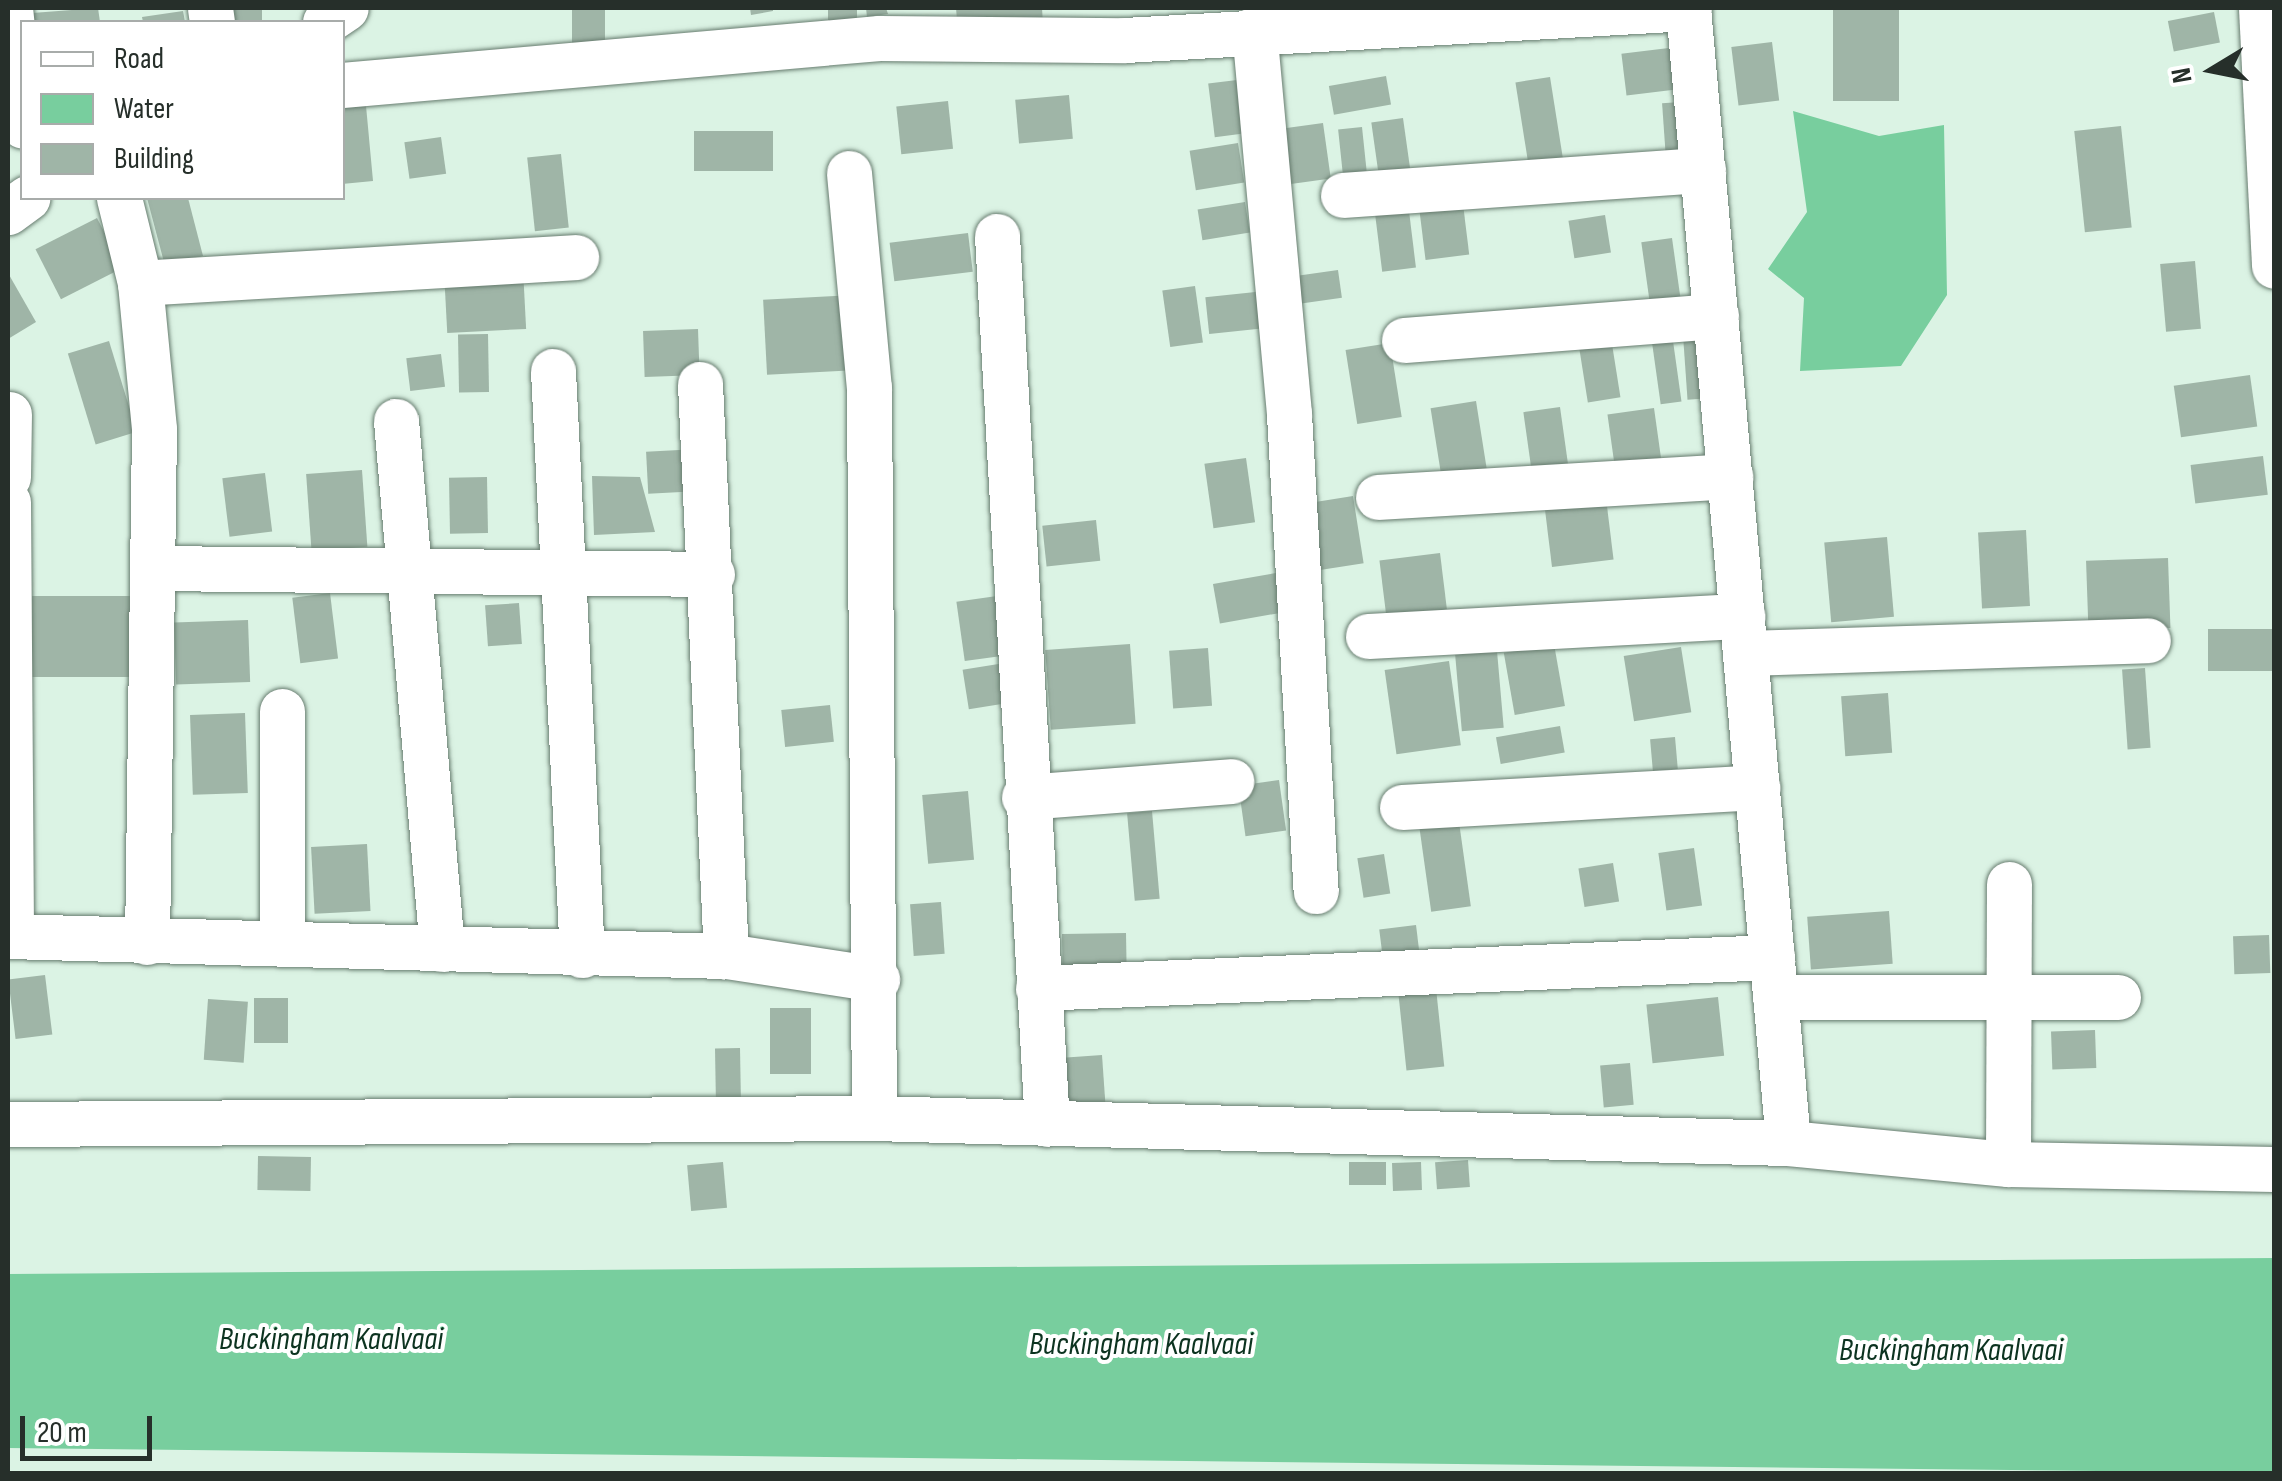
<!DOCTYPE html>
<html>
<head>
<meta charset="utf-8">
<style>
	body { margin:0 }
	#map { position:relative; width:2282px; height:1481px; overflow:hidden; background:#dbf3e4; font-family:"Sofia Sans Condensed",sans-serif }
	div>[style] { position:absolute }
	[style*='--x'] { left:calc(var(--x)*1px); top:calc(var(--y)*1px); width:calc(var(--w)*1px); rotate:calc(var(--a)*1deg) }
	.water>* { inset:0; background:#78ce9e }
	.building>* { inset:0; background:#9fb5a7; transform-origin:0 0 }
	.roads { filter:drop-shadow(0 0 2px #677c6f) drop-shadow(0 0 2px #677c6f) }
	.street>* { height:45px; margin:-22.5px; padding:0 22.5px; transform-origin:22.5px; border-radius:22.5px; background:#fff }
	span { translate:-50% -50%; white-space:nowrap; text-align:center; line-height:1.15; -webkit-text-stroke:8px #fff; paint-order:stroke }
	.water-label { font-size:32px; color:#0c3320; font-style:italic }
	.frame { position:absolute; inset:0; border:10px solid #262f2a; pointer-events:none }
	.legend { position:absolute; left:20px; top:20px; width:325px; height:180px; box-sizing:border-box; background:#fff; border:2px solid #a8acaa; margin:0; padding:12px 18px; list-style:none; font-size:30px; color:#262f2a }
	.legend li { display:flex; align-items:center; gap:20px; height:50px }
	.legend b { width:50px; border:2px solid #a8acaa }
	.north { position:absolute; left:2162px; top:20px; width:100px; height:100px; -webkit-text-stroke:8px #fff; paint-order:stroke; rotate:260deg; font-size:28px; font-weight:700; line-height:40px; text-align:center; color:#262f2a }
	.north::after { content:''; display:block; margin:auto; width:35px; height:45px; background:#262f2a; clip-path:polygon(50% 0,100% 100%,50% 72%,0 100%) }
	.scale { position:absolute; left:20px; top:1416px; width:132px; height:45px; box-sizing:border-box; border:5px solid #262f2a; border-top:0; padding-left:12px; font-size:30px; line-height:35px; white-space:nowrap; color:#262f2a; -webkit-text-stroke:8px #fff; paint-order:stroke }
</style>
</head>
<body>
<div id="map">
	<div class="water">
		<i style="clip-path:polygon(1793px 111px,1879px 136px,1944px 125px,1947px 295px,1901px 366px,1800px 371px,1804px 298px,1768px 269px,1807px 212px)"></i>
		<i style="clip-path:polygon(2274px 1258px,2274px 1473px,8px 1448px,8px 1274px)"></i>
	</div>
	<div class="building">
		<i style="clip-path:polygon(98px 8px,100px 22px,20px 22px,19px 14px)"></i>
		<i style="left:222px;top:8px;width:40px;height:14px"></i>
		<i style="left:572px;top:8px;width:33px;height:48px"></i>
		<i style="clip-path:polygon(750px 8px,773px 8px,773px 11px,751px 15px)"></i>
		<i style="left:828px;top:8px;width:29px;height:25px"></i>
		<i style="clip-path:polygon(866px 8px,886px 8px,888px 14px,867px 17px)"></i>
		<i style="clip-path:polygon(956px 8px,1042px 8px,1043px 24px,958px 32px)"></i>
		<i style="left:1833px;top:8px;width:66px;height:93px"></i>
		<i style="clip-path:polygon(183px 11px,185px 22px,143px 22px,142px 17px)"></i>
		<i style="left:2214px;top:12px;width:31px;height:47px;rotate:79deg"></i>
		<i style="left:1772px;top:42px;width:59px;height:41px;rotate:83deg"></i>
		<i style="left:1677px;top:47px;width:42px;height:56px;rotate:83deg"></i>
		<i style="left:1386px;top:76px;width:29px;height:58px;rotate:80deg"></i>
		<i style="left:1550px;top:77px;width:93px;height:35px;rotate:81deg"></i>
		<i style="left:1237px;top:80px;width:54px;height:29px;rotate:83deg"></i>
		<i style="clip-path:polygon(365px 95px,373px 181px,342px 184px,342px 97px)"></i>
		<i style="left:1069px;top:95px;width:44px;height:54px;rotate:85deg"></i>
		<i style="left:948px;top:101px;width:48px;height:52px;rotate:84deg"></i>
		<i style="left:1696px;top:101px;width:61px;height:34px;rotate:86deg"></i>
		<i style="left:1403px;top:118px;width:62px;height:32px;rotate:82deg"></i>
		<i style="left:1323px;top:123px;width:56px;height:44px;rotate:82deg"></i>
		<i style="left:2121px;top:126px;width:102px;height:47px;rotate:84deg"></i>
		<i style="left:1362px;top:127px;width:45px;height:24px;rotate:84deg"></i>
		<i style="left:773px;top:131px;width:40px;height:79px;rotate:90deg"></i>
		<i style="left:441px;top:137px;width:37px;height:37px;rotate:82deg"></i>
		<i style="left:1238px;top:143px;width:40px;height:49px;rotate:81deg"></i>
		<i style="left:561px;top:154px;width:74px;height:34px;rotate:84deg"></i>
		<i style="clip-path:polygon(147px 198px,188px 198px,203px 256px,165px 266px)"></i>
		<i style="left:1245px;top:202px;width:31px;height:48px;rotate:81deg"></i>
		<i style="left:1463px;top:204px;width:51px;height:44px;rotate:83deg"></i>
		<i style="left:1409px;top:211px;width:57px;height:34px;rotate:83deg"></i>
		<i style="left:1605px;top:215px;width:38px;height:37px;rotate:81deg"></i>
		<i style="left:97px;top:218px;width:56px;height:69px;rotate:63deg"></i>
		<i style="left:968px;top:233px;width:39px;height:79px;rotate:83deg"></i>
		<i style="left:1672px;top:238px;width:65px;height:31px;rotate:82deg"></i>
		<i style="left:2195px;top:261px;width:68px;height:35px;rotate:85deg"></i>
		<i style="left:523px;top:269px;width:60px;height:79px;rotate:87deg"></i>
		<i style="left:1338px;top:270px;width:28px;height:57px;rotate:82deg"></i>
		<i style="clip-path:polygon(8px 273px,36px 322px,8px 339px)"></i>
		<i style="left:1195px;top:286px;width:57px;height:33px;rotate:82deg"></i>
		<i style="left:1265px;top:291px;width:37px;height:60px;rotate:84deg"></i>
		<i style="left:854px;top:295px;width:75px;height:91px;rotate:87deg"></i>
		<i style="left:698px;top:329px;width:46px;height:55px;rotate:88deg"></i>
		<i style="left:488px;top:334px;width:58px;height:30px;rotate:89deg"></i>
		<i style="left:1711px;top:334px;width:64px;height:28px;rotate:86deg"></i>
		<i style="left:109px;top:341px;width:95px;height:43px;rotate:73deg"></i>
		<i style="left:1673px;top:341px;width:61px;height:21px;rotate:82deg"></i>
		<i style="left:1390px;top:343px;width:75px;height:45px;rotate:81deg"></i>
		<i style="left:1612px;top:344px;width:54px;height:33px;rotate:81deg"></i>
		<i style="left:441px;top:354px;width:33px;height:35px;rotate:83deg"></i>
		<i style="left:2250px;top:375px;width:52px;height:77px;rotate:82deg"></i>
		<i style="left:1476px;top:401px;width:69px;height:46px;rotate:81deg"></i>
		<i style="left:1560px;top:407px;width:63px;height:37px;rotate:82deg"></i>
		<i style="left:1654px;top:408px;width:59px;height:47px;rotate:82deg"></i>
		<i style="left:698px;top:449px;width:42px;height:52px;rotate:87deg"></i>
		<i style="left:2263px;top:456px;width:39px;height:73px;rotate:83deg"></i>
		<i style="left:1246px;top:458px;width:65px;height:42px;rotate:82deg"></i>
		<i style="left:362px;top:470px;width:77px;height:56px;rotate:86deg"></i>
		<i style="left:265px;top:473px;width:59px;height:43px;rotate:83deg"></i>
		<i style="clip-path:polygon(592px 476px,640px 477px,655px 532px,594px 535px)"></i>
		<i style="left:487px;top:477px;width:56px;height:38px;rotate:89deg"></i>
		<i style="left:1353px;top:496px;width:68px;height:49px;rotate:81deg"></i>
		<i style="left:1606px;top:498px;width:62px;height:62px;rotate:83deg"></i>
		<i style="left:1096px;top:520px;width:41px;height:54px;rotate:84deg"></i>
		<i style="left:2026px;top:530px;width:76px;height:48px;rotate:87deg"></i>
		<i style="left:1887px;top:537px;width:80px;height:63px;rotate:85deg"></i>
		<i style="left:1440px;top:553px;width:57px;height:61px;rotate:83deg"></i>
		<i style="left:2168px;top:558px;width:70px;height:82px;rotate:88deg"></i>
		<i style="left:1276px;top:573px;width:40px;height:64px;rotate:80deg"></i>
		<i style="left:330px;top:593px;width:66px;height:38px;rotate:83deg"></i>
		<i style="left:32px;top:596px;width:115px;height:81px"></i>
		<i style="left:997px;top:596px;width:60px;height:41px;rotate:82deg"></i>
		<i style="left:519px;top:603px;width:41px;height:34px;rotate:86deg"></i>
		<i style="left:248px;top:620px;width:62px;height:74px;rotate:88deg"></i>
		<i style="left:2274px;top:629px;width:42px;height:66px;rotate:90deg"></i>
		<i style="left:1130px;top:644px;width:80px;height:85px;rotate:86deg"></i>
		<i style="left:1554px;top:644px;width:63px;height:51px;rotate:80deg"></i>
		<i style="left:1681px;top:647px;width:66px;height:58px;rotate:81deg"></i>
		<i style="left:1208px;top:648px;width:58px;height:39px;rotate:86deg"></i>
		<i style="left:1497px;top:651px;width:77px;height:42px;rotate:85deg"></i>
		<i style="left:1449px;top:661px;width:85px;height:65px;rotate:82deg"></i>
		<i style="left:1011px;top:662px;width:40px;height:49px;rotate:81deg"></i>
		<i style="left:2145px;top:668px;width:80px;height:23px;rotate:86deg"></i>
		<i style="left:1888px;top:693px;width:60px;height:47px;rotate:86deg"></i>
		<i style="left:830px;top:705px;width:37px;height:49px;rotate:84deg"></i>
		<i style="left:245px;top:713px;width:80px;height:55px;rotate:88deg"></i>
		<i style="left:1560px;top:726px;width:27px;height:65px;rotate:80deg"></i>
		<i style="left:1675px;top:737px;width:32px;height:25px;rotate:85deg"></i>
		<i style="left:1279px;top:780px;width:51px;height:41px;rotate:82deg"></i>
		<i style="left:968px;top:791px;width:69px;height:46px;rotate:85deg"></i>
		<i style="left:1152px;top:811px;width:88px;height:25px;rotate:85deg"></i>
		<i style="left:1459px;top:822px;width:85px;height:40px;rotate:82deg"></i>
		<i style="left:367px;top:844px;width:67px;height:56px;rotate:87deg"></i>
		<i style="left:1694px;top:848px;width:58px;height:36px;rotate:82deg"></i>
		<i style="left:1384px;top:854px;width:40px;height:27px;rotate:81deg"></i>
		<i style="left:1613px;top:863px;width:39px;height:35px;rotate:81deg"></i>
		<i style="left:941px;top:902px;width:52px;height:31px;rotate:86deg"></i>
		<i style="left:1889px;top:911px;width:53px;height:82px;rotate:86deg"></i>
		<i style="left:1416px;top:925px;width:38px;height:37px;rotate:83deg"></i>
		<i style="left:1126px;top:933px;width:39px;height:64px;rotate:89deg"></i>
		<i style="left:2269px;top:935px;width:38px;height:36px;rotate:88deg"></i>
		<i style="left:45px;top:975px;width:60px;height:37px;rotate:83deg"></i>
		<i style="left:1436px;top:988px;width:79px;height:38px;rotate:84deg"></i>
		<i style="left:1718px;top:997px;width:59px;height:72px;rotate:84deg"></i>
		<i style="left:254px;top:998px;width:34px;height:45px"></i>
		<i style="left:208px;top:999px;width:40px;height:61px;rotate:4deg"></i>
		<i style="left:770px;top:1008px;width:41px;height:66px"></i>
		<i style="left:2095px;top:1030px;width:38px;height:44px;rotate:88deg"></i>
		<i style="left:740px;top:1048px;width:53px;height:25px;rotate:89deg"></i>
		<i style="left:1102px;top:1055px;width:51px;height:39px;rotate:86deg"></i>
		<i style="left:1630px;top:1063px;width:42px;height:30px;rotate:85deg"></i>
		<i style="left:258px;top:1156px;width:53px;height:34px;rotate:1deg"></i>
		<i style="left:1468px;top:1160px;width:27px;height:33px;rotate:86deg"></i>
		<i style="left:723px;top:1162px;width:46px;height:36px;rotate:85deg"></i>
		<i style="left:1386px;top:1162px;width:23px;height:37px;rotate:90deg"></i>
		<i style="left:1421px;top:1162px;width:28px;height:29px;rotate:88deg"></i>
	</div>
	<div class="roads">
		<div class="street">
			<i style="--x:10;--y:8;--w:118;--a:84.1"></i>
			<i style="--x:210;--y:8;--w:14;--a:82"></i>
			<i style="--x:1688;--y:8;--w:1139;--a:84.96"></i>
			<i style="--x:2261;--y:8;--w:258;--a:87.1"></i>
			<i style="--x:325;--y:22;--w:25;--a:-34"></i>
			<i style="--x:1254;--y:29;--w:387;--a:84.8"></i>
			<i style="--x:1289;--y:414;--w:478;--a:86.8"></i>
			<i style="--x:342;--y:85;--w:539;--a:-5"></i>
			<i style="--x:879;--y:38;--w:246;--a:0.5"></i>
			<i style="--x:1125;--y:40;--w:565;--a:-3.25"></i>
			<i style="--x:849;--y:173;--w:215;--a:84.7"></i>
			<i style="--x:869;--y:387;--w:731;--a:89.61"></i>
			<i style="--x:1343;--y:195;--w:361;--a:-4"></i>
			<i style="--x:119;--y:198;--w:88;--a:76.1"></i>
			<i style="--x:140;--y:283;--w:147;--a:84.5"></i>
			<i style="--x:154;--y:429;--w:513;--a:90.78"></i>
			<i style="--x:8;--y:212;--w:24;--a:-36"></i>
			<i style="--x:997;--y:236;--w:889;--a:86.78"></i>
			<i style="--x:140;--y:283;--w:437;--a:-3.4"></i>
			<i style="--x:1404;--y:340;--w:313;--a:-4.4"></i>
			<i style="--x:553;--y:371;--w:585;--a:87.16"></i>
			<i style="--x:700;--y:384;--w:573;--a:87.4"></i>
			<i style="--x:396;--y:421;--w:530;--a:85.02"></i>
			<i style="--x:8;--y:477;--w:63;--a:-89.1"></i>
			<i style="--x:1378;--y:497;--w:353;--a:-3.4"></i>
			<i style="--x:8;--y:502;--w:434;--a:89.6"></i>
			<i style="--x:153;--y:568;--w:559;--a:0.61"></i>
			<i style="--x:1368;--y:636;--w:375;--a:-3.1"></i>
			<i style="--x:1745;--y:653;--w:403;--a:-1.8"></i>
			<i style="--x:1024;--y:797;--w:208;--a:-4.4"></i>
			<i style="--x:1402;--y:807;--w:356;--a:-3.2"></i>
			<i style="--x:8;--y:936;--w:718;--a:1.6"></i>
			<i style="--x:726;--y:956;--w:153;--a:8.7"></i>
			<i style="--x:282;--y:944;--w:233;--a:-90"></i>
			<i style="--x:1038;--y:988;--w:735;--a:-2.42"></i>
			<i style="--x:1775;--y:997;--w:343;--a:0"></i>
			<i style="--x:8;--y:1124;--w:866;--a:-0.4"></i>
			<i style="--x:874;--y:1118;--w:914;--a:1.57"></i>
			<i style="--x:1788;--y:1143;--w:221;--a:5.5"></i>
			<i style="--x:2008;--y:1164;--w:266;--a:1.1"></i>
			<i style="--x:2008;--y:1164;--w:280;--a:-89.8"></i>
		</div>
	</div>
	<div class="water-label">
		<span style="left:331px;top:1340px">Buckingham Kaalvaai</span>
		<span style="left:1141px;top:1345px">Buckingham Kaalvaai</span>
		<span style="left:1951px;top:1351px">Buckingham Kaalvaai</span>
	</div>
	<div class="frame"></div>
	<ul class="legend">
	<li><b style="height:12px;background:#fff"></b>Road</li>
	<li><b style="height:28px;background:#78ce9e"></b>Water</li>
	<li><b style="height:28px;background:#9fb5a7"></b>Building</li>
	</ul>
	<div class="north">N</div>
	<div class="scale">20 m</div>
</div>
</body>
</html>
